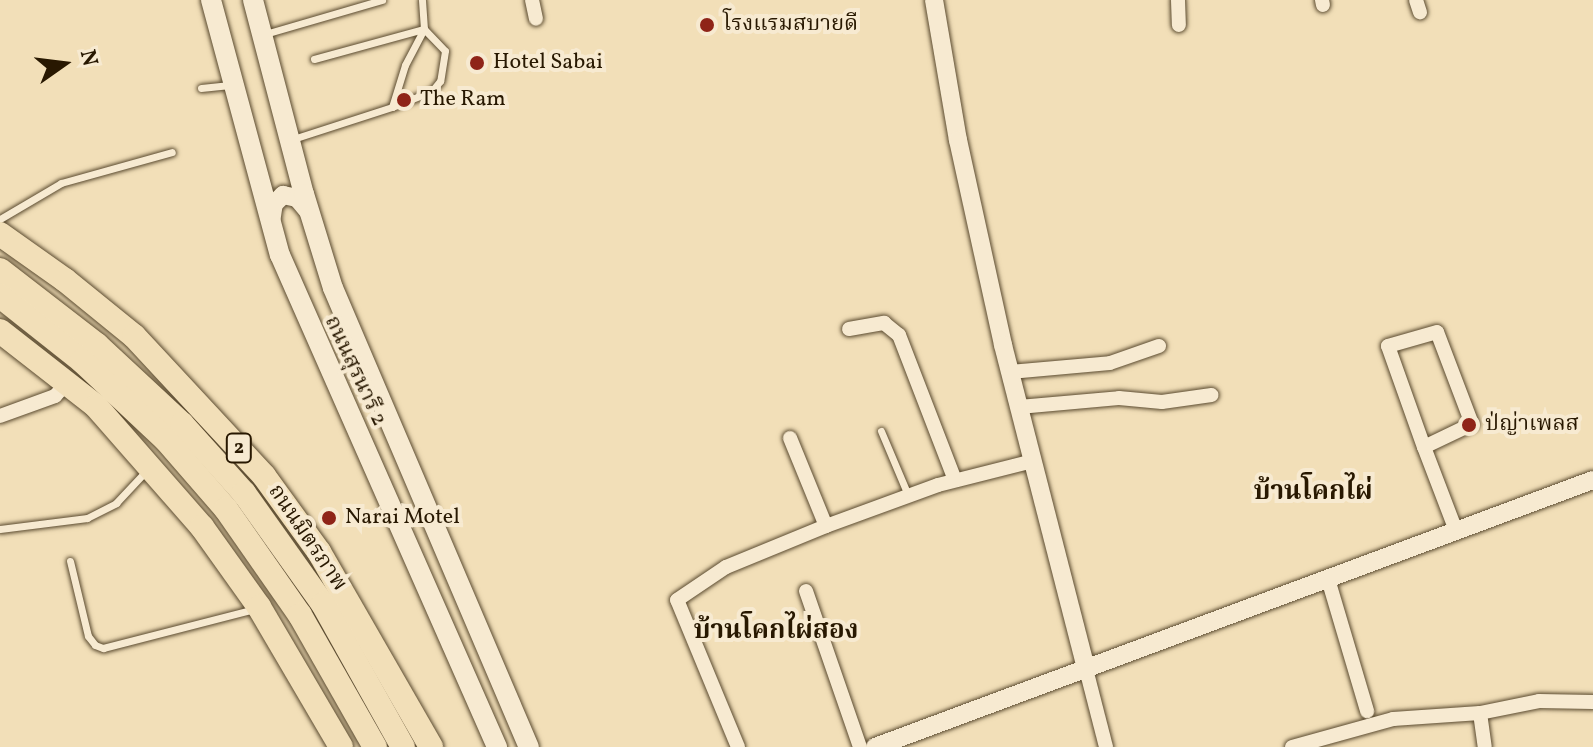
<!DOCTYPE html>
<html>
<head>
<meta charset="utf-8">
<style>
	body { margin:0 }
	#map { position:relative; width:1593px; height:747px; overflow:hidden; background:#f2dfb8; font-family:Vollkorn,"Noto Serif Thai",serif }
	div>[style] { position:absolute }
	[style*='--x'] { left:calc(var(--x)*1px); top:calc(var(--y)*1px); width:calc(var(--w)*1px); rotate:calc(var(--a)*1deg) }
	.roads { filter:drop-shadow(0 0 2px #5a4a2f) drop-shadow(0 0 2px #5a4a2f) }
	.service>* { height:7px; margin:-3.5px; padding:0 3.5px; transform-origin:3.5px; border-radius:3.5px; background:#f7ead1 }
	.minor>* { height:14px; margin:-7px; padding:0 7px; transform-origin:7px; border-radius:7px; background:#f7ead1 }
	.tertiary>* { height:18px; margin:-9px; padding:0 9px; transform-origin:9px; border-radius:9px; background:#f7ead1 }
	.secondary>* { height:20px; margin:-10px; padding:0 10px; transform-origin:10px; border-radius:10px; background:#f7ead1 }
	.trunk>* { height:24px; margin:-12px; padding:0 12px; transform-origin:12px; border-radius:12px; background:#f2dfb8 }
	.dots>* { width:22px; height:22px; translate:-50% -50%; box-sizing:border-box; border:4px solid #f7ead1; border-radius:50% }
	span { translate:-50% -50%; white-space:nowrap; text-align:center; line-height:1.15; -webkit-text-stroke:8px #f7ead1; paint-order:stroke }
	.shield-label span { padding:2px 6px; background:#f7ead1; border:2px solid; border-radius:6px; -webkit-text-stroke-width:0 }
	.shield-label { font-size:20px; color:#281801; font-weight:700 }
	.poi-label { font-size:22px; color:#281801 }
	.left { translate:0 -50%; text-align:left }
	.street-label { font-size:22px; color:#281801 }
	.quarter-label { font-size:26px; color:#281801; font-weight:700 }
	.north { position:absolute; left:24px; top:24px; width:80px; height:80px; -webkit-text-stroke:6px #f7ead1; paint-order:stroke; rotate:76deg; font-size:22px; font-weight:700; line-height:32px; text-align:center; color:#281801 }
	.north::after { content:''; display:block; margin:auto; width:28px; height:36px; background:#281801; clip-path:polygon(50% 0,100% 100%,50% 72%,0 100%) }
</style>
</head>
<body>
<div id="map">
	<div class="roads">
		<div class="service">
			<i style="--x:265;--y:34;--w:122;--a:-16.2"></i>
			<i style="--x:314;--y:59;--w:114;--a:-15.3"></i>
			<i style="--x:424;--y:29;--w:30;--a:46"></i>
			<i style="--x:445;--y:51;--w:30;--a:99"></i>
			<i style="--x:440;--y:81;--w:13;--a:129"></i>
			<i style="--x:432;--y:91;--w:43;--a:158.2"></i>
			<i style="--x:201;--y:88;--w:29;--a:-6"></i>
			<i style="--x:293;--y:139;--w:104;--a:-17.9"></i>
			<i style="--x:392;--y:107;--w:44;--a:-72.8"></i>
			<i style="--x:405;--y:65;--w:41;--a:-62.2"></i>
			<i style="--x:424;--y:29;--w:29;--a:-94"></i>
			<i style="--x:0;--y:219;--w:71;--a:-30.5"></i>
			<i style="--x:61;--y:183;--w:115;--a:-15.6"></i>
			<i style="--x:881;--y:431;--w:69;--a:67.1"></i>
			<i style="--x:0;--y:529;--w:88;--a:-7.2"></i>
			<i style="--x:87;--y:518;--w:33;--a:-27"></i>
			<i style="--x:116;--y:503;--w:45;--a:-46.8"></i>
			<i style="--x:70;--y:561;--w:77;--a:76.5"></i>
			<i style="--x:88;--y:636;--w:11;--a:52"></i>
			<i style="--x:95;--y:645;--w:9;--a:21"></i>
			<i style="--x:103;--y:648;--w:157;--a:-14.4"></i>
		</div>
		<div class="minor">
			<i style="--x:532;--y:0;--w:19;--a:78"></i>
			<i style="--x:1178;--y:0;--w:25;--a:88"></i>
			<i style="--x:1322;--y:0;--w:5;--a:79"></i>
			<i style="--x:1416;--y:0;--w:13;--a:72"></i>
			<i style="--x:849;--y:329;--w:36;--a:-10"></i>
			<i style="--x:884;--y:323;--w:19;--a:39"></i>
			<i style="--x:899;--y:335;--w:155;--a:68.9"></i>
			<i style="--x:1010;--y:372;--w:100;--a:-5.1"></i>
			<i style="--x:1110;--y:363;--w:52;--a:-19.1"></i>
			<i style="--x:1019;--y:407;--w:100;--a:-5.1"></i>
			<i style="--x:1119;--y:398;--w:43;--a:5.3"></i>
			<i style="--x:1162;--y:402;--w:50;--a:-8"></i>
			<i style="--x:0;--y:416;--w:59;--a:-20"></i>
			<i style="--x:55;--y:396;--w:18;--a:-47"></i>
			<i style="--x:790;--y:438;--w:95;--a:67.8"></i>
			<i style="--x:1424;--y:447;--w:53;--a:-25.6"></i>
			<i style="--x:1472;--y:424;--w:98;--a:-110.8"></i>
			<i style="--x:1437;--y:332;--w:51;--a:164.1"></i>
			<i style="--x:1388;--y:346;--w:107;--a:70.4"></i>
			<i style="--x:1424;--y:447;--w:90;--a:69.1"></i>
			<i style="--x:1328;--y:579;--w:138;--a:73.5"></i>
			<i style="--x:806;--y:591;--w:165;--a:70.9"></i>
			<i style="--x:1086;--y:669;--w:81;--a:75.6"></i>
			<i style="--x:1480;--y:713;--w:34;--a:82"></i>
			<i style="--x:738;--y:747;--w:159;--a:-112.5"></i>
			<i style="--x:677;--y:600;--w:59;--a:-34"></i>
			<i style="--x:726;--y:567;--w:108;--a:-22.3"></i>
			<i style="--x:826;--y:526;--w:119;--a:-20.1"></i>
			<i style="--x:938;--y:485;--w:98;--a:-14.2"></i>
			<i style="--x:1292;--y:747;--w:105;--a:-15.5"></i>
			<i style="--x:1393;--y:719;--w:87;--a:-3.9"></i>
			<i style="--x:1480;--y:713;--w:60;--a:-11.5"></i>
			<i style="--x:1539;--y:701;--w:54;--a:1.1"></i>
		</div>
		<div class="tertiary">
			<i style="--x:934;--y:0;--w:142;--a:80.3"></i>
			<i style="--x:958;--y:140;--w:210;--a:77.6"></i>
			<i style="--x:1003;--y:345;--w:334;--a:75.6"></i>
			<i style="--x:271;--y:222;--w:18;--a:-81"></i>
			<i style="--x:274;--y:204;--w:13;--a:-45"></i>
			<i style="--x:283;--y:195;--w:14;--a:12"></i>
			<i style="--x:297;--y:198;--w:17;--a:50"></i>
			<i style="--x:875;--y:747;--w:766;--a:-20.4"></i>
		</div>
		<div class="secondary">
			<i style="--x:211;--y:0;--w:264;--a:74.9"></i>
			<i style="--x:280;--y:255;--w:538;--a:66.2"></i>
			<i style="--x:253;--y:0;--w:201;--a:75.3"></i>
			<i style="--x:304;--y:194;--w:98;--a:72.9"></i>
			<i style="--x:333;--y:288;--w:499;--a:66.9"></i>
		</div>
		<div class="trunk">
			<i style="--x:0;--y:234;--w:80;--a:35.3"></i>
			<i style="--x:65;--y:280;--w:89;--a:39.1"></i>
			<i style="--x:134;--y:336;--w:191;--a:47.1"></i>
			<i style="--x:264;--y:476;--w:94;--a:54.1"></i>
			<i style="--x:319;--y:552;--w:225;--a:60.1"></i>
			<i style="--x:0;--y:270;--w:123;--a:37.7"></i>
			<i style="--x:97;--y:345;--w:116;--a:42.9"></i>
			<i style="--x:182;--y:424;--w:93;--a:48.1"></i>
			<i style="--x:244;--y:493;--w:136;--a:54.6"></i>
			<i style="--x:323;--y:604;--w:164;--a:60.8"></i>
			<i style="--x:0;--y:296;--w:105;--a:38.4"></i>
			<i style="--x:82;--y:361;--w:115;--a:43.2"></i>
			<i style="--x:166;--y:440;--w:91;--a:49"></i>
			<i style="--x:226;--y:509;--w:129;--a:55.1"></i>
			<i style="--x:300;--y:615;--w:152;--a:60.4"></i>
			<i style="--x:0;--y:331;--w:122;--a:38"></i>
			<i style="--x:96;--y:406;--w:161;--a:48.8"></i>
			<i style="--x:202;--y:527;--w:98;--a:54.5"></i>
			<i style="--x:259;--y:607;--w:162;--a:59.6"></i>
		</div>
	</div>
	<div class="dots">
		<i style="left:707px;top:25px;background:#8f2418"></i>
		<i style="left:477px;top:63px;background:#8f2418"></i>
		<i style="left:404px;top:100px;background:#8f2418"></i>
		<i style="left:1469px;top:425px;background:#8f2418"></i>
		<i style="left:329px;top:518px;background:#8f2418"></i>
	</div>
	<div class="shield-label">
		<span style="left:239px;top:448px">2</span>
	</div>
	<div class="poi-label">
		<span class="left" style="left:723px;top:25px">โรงแรมสบายดี</span>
		<span class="left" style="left:493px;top:63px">Hotel Sabai</span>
		<span class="left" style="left:420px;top:100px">The Ram</span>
		<span class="left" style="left:1485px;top:425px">ป่ญ่าเพลส</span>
		<span class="left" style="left:345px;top:518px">Narai Motel</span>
	</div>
	<div class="street-label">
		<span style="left:355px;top:371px;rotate:65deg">ถนนสุรนารี 2</span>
		<span style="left:307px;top:538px;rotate:56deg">ถนนมิตรภาพ</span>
	</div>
	<div class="quarter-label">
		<span style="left:1313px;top:493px">บ้านโคกไผ่</span>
		<span style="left:776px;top:632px">บ้านโคกไผ่สอง</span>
	</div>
	<div class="north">N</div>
</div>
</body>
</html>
